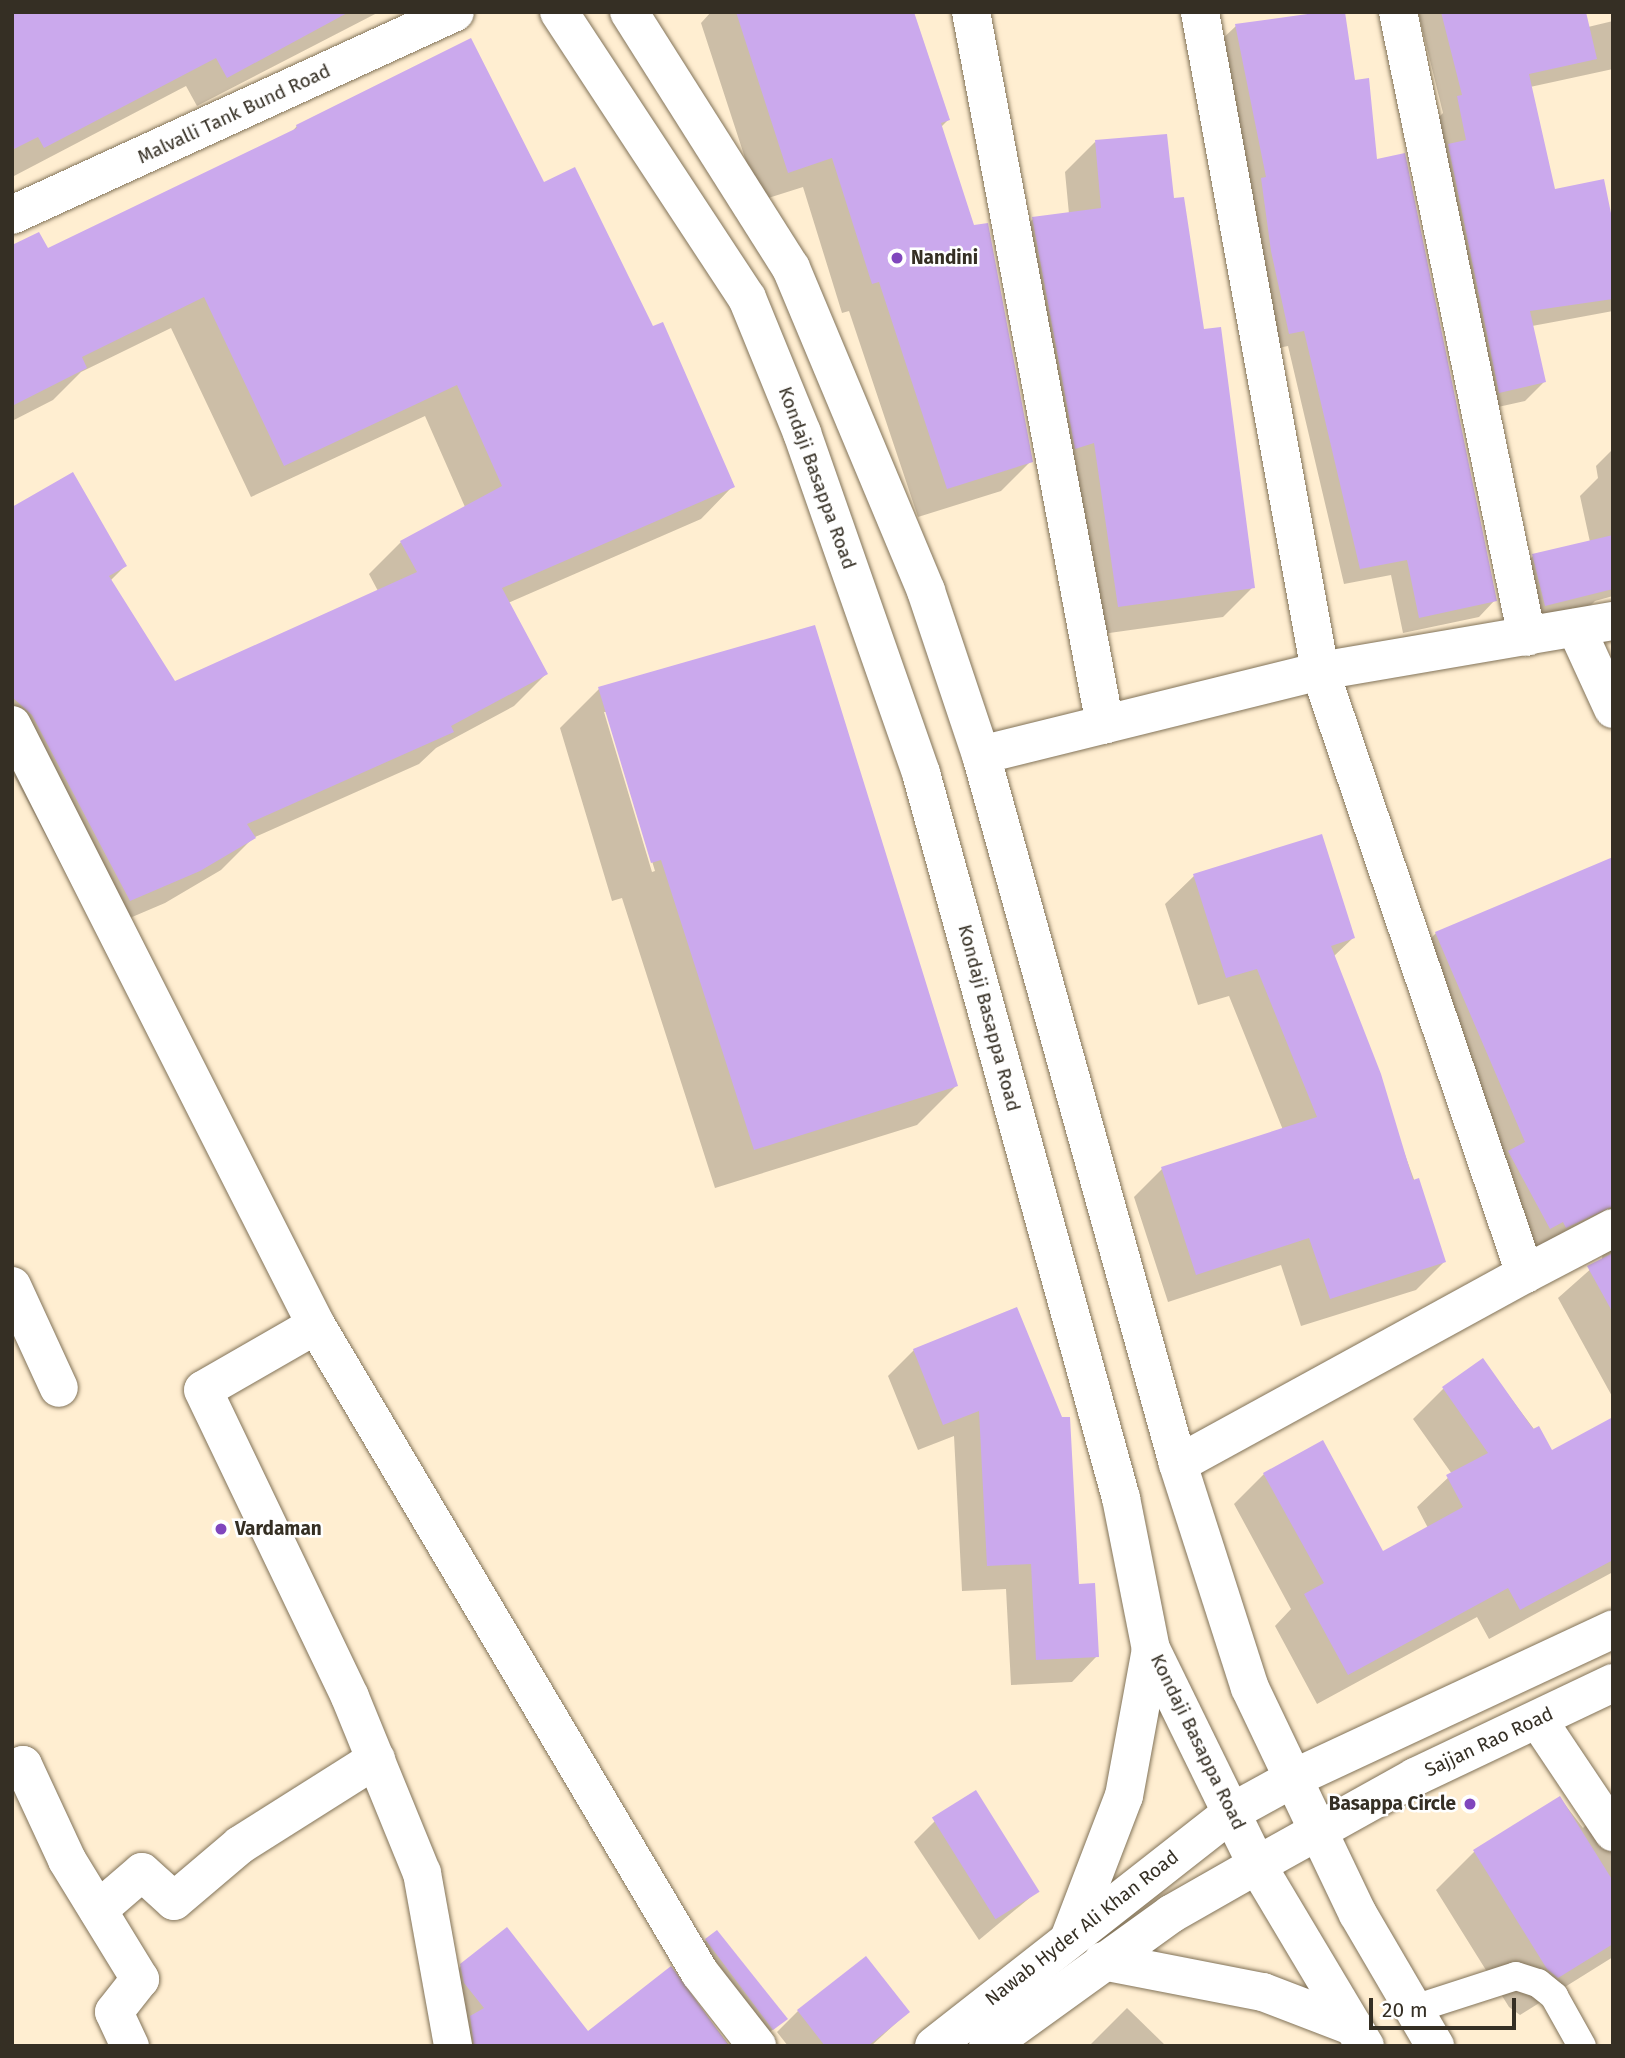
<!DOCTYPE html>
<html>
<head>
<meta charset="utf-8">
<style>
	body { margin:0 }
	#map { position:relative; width:1625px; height:2058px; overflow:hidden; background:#ffeed1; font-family:"Fira Sans",sans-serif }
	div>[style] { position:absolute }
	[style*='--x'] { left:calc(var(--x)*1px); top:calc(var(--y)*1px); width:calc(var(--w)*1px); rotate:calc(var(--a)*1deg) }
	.shadow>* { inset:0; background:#0003 }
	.building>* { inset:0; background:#cba9ed; transform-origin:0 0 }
	.roads { filter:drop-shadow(0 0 2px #827359) drop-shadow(0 0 2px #827359) }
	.service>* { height:28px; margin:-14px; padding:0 14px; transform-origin:14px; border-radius:14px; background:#fff }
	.minor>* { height:38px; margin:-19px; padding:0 19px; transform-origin:19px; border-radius:19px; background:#fff }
	.tertiary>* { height:38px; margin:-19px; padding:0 19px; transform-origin:19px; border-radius:19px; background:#fff }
	.secondary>* { height:38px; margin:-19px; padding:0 19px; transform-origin:19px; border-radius:19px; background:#fff }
	.primary>* { height:38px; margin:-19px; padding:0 19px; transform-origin:19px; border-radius:19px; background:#fff }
	.dots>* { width:19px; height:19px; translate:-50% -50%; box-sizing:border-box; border:4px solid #fff; border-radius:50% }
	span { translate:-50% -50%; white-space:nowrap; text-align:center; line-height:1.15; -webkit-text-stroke:5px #fff; paint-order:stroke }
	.street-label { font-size:19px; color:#352f24 }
	.poi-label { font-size:19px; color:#352f24; font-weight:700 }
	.left { translate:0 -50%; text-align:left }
	.right { translate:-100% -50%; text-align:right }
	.frame { position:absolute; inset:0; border:14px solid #352f24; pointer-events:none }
	.scale { position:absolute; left:1369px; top:1998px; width:147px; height:32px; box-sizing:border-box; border:4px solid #352f24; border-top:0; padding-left:9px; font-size:21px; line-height:24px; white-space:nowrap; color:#352f24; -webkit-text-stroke:5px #fff; paint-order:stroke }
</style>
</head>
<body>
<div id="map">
	<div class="shadow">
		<i style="clip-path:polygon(12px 12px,379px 12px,197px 106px,186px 86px,14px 176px)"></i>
		<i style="clip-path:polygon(711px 12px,912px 12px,948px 120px,941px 127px,1031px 461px,1001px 491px,918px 517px,849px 311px,842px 313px,803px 187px,759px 201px,701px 23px)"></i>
		<i style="clip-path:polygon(1418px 12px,1584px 12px,1588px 27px,1613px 21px,1613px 69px,1530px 87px,1554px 191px,1613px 228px,1613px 311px,1532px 326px,1544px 382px,1525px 401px,1480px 411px,1439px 117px,1443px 113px)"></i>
		<i style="clip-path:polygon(1236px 26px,1354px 82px,1495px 600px,1479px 617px,1403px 633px,1391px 575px,1344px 584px,1288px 346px,1273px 349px,1219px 42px)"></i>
		<i style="clip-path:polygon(297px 126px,543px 184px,733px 486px,701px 519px,508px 603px,546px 674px,514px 706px,436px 748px,419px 764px,253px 838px,221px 870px,165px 903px,97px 932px,12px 772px,12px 509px,125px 566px,110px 581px,174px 683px,378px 591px,369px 574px,401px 542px,465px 507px,425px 416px,251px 497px,171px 328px,81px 372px,53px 400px,12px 421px,12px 246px,47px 250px,289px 135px)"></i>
		<i style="clip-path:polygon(1095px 142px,1172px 200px,1253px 587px,1223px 617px,1088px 636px,1003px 249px,1033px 219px,1069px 214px,1065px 172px)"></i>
		<i style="clip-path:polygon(1613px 449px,1613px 596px,1595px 601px,1586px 610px,1525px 626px,1512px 577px,1533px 556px,1590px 542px,1580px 496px,1598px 478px,1596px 466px)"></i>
		<i style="clip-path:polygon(evenodd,599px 689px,956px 1086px,917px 1125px,715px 1188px,622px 898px,612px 901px,560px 728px,599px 689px,604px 712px,607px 712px,655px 871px,652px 872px,604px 712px)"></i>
		<i style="clip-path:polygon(1613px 859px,1613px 1398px,1558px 1298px,1602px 1259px,1603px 1249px,1535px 1257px,1406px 964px,1436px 933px)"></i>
		<i style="clip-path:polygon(1194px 876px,1353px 938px,1333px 957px,1444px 1262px,1416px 1290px,1301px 1326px,1281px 1265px,1168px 1302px,1134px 1197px,1162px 1169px,1283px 1130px,1229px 996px,1198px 1005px,1165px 904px)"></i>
		<i style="clip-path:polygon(914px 1350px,1061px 1419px,1078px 1585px,1097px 1656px,1072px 1682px,1011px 1685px,1006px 1589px,962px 1591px,954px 1436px,918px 1450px,888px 1376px)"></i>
		<i style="clip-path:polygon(1483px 1361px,1551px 1452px,1613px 1419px,1613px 1572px,1489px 1639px,1477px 1617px,1317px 1704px,1275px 1626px,1291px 1609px,1234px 1504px,1264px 1474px,1382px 1553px,1428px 1528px,1417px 1507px,1452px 1474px,1413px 1419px,1443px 1389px)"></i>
		<i style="clip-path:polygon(1560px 1798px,1583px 1828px,1613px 1798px,1613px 1957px,1520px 2015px,1509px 2007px,1436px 1890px,1474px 1852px)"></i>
		<i style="clip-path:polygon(935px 1821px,1038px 1891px,979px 1940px,914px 1842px)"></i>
		<i style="clip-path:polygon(706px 1940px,785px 2019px,762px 2039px,696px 1950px)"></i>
		<i style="clip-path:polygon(462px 1965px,588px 2034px,670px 1969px,730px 2046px,444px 2046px,434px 1992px)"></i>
		<i style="clip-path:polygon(1127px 2008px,1166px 2046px,1089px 2046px)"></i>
		<i style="clip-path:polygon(798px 2011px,908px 2012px,871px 2046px,788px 2046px,777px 2032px)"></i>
	</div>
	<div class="building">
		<i style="clip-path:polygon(12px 12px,349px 12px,227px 78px,216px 58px,44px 148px,38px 137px,12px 150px)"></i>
		<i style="clip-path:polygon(736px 12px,914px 12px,950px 120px,941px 123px,974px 225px,988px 223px,1033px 462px,947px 489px,879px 282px,872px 284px,832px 158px,788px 173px)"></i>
		<i style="clip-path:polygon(1322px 12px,1345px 12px,1355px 80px,1369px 78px,1377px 159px,1405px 153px,1497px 601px,1419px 618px,1407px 560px,1360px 569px,1304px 331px,1289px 334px,1271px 251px,1261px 178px,1266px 177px,1235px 24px)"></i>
		<i style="clip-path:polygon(1441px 12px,1586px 12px,1597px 59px,1529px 74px,1555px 189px,1604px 179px,1613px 223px,1613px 299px,1530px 311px,1546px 382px,1499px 393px,1448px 144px,1466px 140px,1457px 96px,1462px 95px)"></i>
		<i style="clip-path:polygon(471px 38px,544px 182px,575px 167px,653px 326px,663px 322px,735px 487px,502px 588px,548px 674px,451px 726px,454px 732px,247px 824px,256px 838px,200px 871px,130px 901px,32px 715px,12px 697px,12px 507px,73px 472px,127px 566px,109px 576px,175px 681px,417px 572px,400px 541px,502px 486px,457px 385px,284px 466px,204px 297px,82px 357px,87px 368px,12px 406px,12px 245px,39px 232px,48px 248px,297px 128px,296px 125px)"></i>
		<i style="clip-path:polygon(1167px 134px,1174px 198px,1184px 197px,1204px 329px,1221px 327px,1255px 588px,1118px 607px,1094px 443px,1075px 449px,1032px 217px,1101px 208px,1095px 140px)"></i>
		<i style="clip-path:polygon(1613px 535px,1613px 589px,1545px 606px,1532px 554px)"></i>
		<i style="clip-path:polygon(815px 625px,958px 1086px,754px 1150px,661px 860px,651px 863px,598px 687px)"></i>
		<i style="clip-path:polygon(1322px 834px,1355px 938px,1331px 946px,1381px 1074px,1413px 1180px,1419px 1178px,1446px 1262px,1330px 1299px,1309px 1238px,1196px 1275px,1161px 1167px,1317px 1117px,1257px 969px,1226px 978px,1193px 874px)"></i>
		<i style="clip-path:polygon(1613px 857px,1613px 1206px,1566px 1228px,1563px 1222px,1550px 1229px,1508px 1151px,1525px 1142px,1435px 932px)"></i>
		<i style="clip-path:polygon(1613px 1253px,1613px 1313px,1587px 1266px)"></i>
		<i style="clip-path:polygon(1017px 1307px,1062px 1417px,1070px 1417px,1079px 1584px,1095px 1583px,1099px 1657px,1036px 1660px,1031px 1564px,987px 1566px,979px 1411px,943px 1425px,913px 1349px)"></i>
		<i style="clip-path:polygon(1483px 1358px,1533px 1429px,1539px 1426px,1552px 1450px,1613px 1417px,1613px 1560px,1520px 1610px,1508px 1588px,1348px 1675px,1304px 1594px,1324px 1583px,1263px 1473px,1323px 1440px,1383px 1551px,1463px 1507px,1446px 1475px,1488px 1453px,1442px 1387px)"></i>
		<i style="left:976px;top:1790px;width:120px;height:52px;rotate:58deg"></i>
		<i style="clip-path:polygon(1560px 1796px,1613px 1881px,1613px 1944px,1558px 1978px,1547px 1969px,1473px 1850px)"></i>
		<i style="clip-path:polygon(507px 1927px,588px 2031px,671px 1966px,729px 2046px,474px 2046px,470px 2016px,484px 2008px,464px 1983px,460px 1964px)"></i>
		<i style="clip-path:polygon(717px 1930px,788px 2019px,773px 2030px,705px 1939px)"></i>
		<i style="clip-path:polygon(866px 1956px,910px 2012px,868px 2046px,825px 2046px,797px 2010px)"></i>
	</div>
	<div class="roads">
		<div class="service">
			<i style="--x:1414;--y:2009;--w:107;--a:-17.9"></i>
			<i style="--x:1516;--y:1976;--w:23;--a:18"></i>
			<i style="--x:1538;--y:1983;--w:21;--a:39"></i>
			<i style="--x:1554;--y:1996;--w:57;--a:60.8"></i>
		</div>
		<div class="minor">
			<i style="--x:971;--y:12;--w:725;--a:79.36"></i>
			<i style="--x:1200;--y:12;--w:670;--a:79.68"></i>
			<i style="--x:1320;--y:671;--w:637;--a:71.22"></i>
			<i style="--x:1525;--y:1274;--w:99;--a:-27.6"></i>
			<i style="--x:1398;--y:12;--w:638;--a:78.34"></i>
			<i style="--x:1576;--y:628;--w:89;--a:65.4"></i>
			<i style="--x:12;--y:725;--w:673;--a:63.13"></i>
			<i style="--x:316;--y:1325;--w:753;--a:59.35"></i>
			<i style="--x:700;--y:1973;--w:93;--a:52"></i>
			<i style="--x:981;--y:755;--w:349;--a:-13.9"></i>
			<i style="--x:1320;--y:671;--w:297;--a:-9.7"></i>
			<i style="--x:12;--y:1286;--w:112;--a:65.3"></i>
			<i style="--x:316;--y:1325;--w:130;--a:150.1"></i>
			<i style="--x:203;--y:1390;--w:340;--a:64.4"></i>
			<i style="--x:350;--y:1697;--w:190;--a:67.8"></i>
			<i style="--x:422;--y:1873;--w:176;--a:79.8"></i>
			<i style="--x:1178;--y:1464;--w:396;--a:-28.7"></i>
			<i style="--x:1538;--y:1720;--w:135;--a:56.2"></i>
			<i style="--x:12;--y:1772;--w:13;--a:-32"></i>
			<i style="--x:23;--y:1765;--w:105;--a:65.1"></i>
			<i style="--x:67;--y:1860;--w:140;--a:58.5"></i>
			<i style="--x:140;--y:1979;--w:42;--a:128.2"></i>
			<i style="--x:114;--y:2012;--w:38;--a:65"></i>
			<i style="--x:98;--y:1910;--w:58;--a:-40.8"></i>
			<i style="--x:142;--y:1872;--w:43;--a:42.2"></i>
			<i style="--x:174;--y:1901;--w:87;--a:-40.3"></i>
			<i style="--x:240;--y:1845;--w:161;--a:-32.3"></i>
		</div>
		<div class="tertiary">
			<i style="--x:12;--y:215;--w:487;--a:-24.6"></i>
		</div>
		<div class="secondary">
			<i style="--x:1232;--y:1812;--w:68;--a:-28.8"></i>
			<i style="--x:1292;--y:1779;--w:354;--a:-25"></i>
			<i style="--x:1257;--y:1865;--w:181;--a:-29.1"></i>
			<i style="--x:1415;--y:1777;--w:219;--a:-25.4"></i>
		</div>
		<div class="primary">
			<i style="--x:559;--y:12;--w:342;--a:56.7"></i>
			<i style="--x:747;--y:298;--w:146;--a:67.8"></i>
			<i style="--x:802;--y:433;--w:360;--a:70.7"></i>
			<i style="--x:921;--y:773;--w:752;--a:74.58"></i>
			<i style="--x:1121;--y:1498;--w:154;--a:78.8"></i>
			<i style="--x:1151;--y:1649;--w:241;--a:63.9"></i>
			<i style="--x:1257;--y:1865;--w:211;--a:59.2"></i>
			<i style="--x:629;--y:12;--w:303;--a:57.7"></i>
			<i style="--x:791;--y:268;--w:350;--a:67.3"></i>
			<i style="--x:926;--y:591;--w:173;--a:71.5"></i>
			<i style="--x:981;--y:755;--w:736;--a:74.47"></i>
			<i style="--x:1178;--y:1464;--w:235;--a:72.2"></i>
			<i style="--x:1250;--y:1688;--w:250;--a:64.5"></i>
			<i style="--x:1358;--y:1914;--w:153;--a:59.7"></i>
			<i style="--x:1069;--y:1939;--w:153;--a:-69"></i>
			<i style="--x:1124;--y:1796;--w:149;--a:-79.6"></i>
			<i style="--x:1103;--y:1961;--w:163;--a:11"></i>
			<i style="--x:1263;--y:1992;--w:97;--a:21"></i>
			<i style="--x:934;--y:2046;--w:379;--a:-38.1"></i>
			<i style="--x:988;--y:2046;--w:226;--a:-35.8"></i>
			<i style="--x:1171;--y:1914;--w:99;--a:-29.7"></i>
		</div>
	</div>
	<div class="dots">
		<i style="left:897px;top:258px;background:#8046bd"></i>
		<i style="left:221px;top:1529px;background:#8046bd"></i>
		<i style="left:1470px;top:1804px;background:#8046bd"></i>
	</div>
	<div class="street-label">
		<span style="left:234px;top:114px;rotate:-25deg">Malvalli Tank Bund Road</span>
		<span style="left:817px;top:478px;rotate:70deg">Kondaji Basappa Road</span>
		<span style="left:989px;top:1018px;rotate:75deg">Kondaji Basappa Road</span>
		<span style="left:1198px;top:1742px;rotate:64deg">Kondaji Basappa Road</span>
		<span style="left:1489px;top:1742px;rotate:-25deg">Sajjan Rao Road</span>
		<span style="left:1082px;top:1928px;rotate:-38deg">Nawab Hyder Ali Khan Road</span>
	</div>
	<div class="poi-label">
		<span class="left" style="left:911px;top:258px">Nandini</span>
		<span class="left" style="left:235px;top:1529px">Vardaman</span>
		<span class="right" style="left:1456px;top:1804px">Basappa Circle</span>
	</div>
	<div class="frame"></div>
	<div class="scale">20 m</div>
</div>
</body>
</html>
